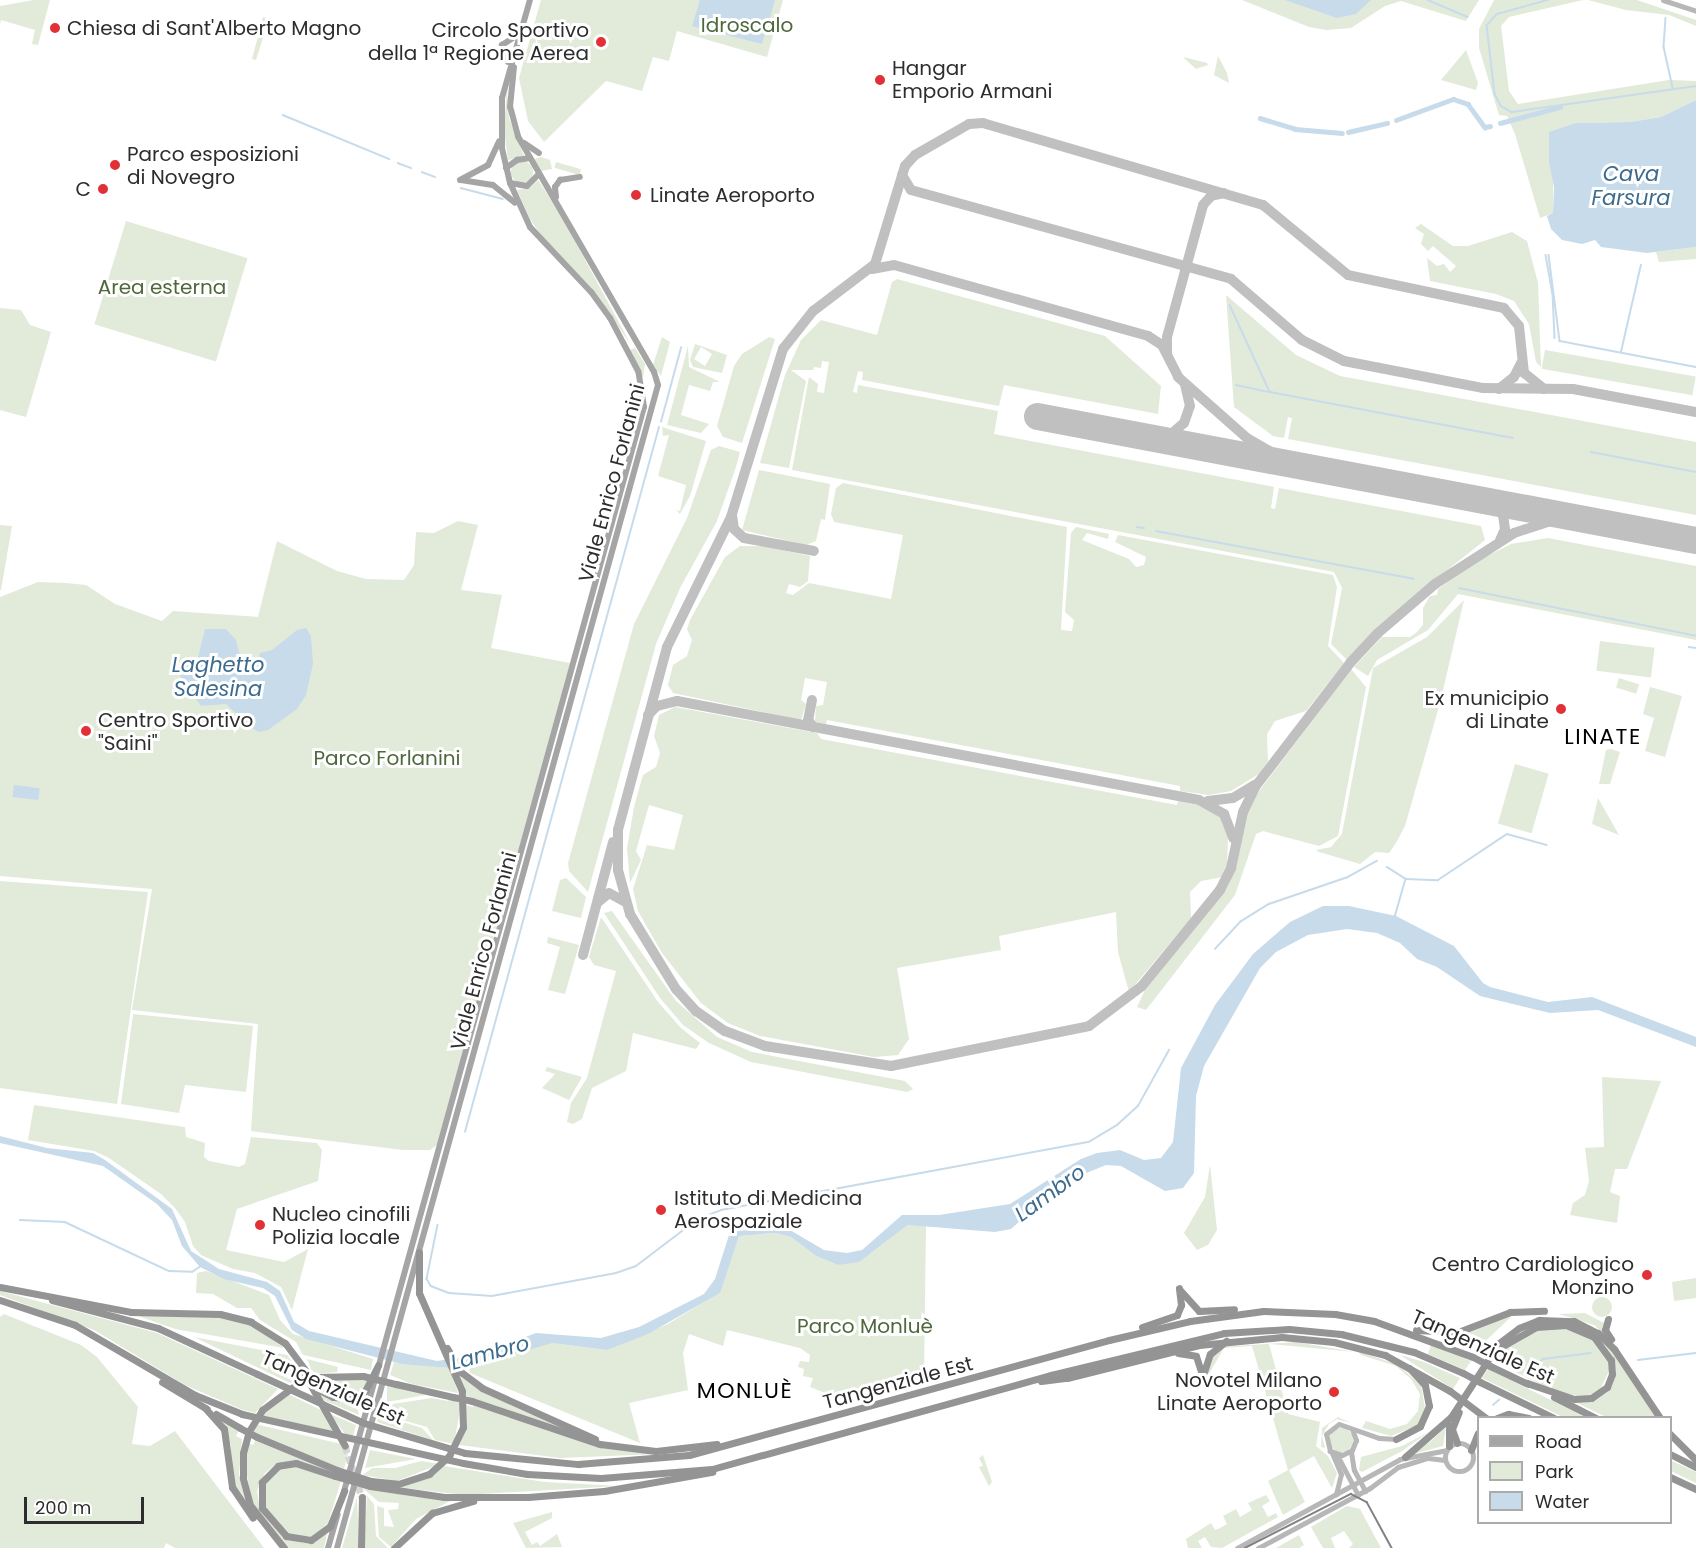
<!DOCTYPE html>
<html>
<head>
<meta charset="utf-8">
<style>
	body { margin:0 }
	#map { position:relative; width:1696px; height:1548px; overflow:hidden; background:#fff; font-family:Poppins,sans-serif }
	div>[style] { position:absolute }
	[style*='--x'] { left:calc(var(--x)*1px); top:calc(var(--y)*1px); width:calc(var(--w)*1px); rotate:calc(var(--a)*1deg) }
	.green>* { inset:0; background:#e2eada; transform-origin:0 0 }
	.round { border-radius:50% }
	.water>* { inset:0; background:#c7dbea; transform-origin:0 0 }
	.stream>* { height:1.5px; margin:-0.75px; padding:0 0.75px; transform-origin:0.75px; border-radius:0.75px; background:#c7dbea }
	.canal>* { height:4.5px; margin:-2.25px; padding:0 2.25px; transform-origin:2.25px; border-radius:2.25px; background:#c7dbea }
	.taxiway>* { height:10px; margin:-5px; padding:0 5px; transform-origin:5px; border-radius:5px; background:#c0c0c0 }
	.runway>* { height:27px; margin:-13.5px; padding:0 13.5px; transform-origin:13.5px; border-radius:13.5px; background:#c0c0c0 }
	.motorway-tunnel>* { height:7px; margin-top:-3.5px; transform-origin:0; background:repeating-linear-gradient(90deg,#d5d5d5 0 7px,transparent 0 10.5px) }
	.secondary>* { height:5px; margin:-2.5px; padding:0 2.5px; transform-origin:2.5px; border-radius:2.5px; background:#b7b7b7 }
	.secondary>.ring { margin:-2.5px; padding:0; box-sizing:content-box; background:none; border:5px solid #b7b7b7; border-radius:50% }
	.primary>* { height:6px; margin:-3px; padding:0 3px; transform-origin:3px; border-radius:3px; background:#a5a5a5 }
	.motorway>* { height:7px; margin:-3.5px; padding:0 3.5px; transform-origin:3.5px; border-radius:3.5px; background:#949494 }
	.tram>* { height:1.5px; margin:-0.75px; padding:0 0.75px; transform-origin:0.75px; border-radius:0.75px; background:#828282 }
	.motorway-bridge>* { height:7px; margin:-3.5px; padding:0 3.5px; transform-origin:3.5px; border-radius:3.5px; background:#949494 }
	.dots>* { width:16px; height:16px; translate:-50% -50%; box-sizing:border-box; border:3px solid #fff; border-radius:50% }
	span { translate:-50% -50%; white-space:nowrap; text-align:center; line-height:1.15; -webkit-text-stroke:6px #fff; paint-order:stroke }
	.park-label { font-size:20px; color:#4e673b }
	.poi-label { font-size:20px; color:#2d2d2d }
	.left { translate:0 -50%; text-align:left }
	.right { translate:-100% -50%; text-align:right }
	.street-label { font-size:20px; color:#2d2d2d }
	.water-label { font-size:21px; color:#3d6b8d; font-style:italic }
	.quarter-label { font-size:22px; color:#000; letter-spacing:1.5px }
	.legend { position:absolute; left:1477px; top:1416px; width:195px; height:108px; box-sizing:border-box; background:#fff; border:2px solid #ababab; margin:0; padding:8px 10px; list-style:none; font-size:18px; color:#2d2d2d }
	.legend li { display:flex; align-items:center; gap:12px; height:30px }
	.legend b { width:30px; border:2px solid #ababab }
	.scale { position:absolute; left:24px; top:1497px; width:120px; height:27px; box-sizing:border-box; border:3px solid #2d2d2d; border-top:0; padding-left:8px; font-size:18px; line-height:21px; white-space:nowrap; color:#2d2d2d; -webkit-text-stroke:4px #fff; paint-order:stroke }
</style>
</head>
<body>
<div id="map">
	<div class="green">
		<i style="clip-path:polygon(34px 0,50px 0,38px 45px,32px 44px,35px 30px,1px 20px,0 24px,0 6px)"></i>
		<i style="clip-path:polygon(541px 0,783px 0,767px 57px,677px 31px,669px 61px,653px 57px,642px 91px,606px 81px,544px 142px,528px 121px,519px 78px)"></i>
		<i style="clip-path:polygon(1242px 0,1479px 0,1466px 21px,1401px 1px,1385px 6px,1351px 28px,1326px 30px,1309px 27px)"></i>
		<i style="clip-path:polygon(1494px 0,1583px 0,1509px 17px,1501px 26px,1509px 91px,1518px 104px,1669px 80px,1696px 81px,1696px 100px,1661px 117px,1630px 122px,1576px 123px,1549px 162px,1553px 169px,1553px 213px,1540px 218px,1515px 134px,1507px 116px,1499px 115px,1479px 48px,1479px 29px)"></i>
		<i style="clip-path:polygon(1588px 0,1637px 0,1696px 20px,1696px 26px,1669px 15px,1626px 10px)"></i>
		<i style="clip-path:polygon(263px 17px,269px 19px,256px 60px,252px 59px)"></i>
		<i style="clip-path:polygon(1466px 50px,1478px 83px,1476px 90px,1441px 80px)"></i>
		<i style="clip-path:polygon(1218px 56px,1227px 73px,1229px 83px,1214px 75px)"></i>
		<i style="clip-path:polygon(1183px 57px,1207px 63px,1208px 65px,1196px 69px)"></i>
		<i style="clip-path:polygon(507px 88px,509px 118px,524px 156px,508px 160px,504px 129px)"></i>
		<i style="clip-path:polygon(541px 157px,550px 160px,552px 169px,541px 171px,534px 159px)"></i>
		<i class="round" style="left:511px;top:161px;width:22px;height:22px"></i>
		<i style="left:556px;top:162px;width:26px;height:6px;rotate:16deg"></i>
		<i style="clip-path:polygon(538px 180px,561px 215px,631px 345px,593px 290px,545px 241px,530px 219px,517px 190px,529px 188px)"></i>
		<i style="left:126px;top:221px;width:127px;height:108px;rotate:17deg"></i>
		<i style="clip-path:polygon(1421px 224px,1453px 246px,1468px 246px,1512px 232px,1527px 241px,1538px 283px,1541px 367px,1536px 362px,1529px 324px,1514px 301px,1496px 294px,1430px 281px,1427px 258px,1437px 266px,1444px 264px,1450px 272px,1456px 266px,1433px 246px,1428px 251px,1421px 244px,1424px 234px,1415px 228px)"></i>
		<i style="clip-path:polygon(1696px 247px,1696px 259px,1659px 262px,1656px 252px)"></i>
		<i style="clip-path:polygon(897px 279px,1105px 336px,1161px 386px,1158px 414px,1004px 385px,999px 406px,862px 380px,863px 372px,858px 371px,853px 392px,857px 393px,858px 385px,998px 411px,994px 434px,1274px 487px,1271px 508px,1275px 509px,1279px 488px,1481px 526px,1485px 540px,1401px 607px,1347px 660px,1331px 644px,1342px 588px,1334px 572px,792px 470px,809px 377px,818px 384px,817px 392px,824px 393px,829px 362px,822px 361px,821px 368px,814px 367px,813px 370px,791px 370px,806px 381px,789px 468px,760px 463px,785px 375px,801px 340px,821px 320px,877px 335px,892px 282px)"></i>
		<i style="clip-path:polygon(1226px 295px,1296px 355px,1340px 376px,1696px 442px,1696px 515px,1288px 439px,1292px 418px,1288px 417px,1284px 438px,1273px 436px,1234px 407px)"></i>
		<i style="clip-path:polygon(0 308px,21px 310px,30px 325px,51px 332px,26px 417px,0 410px)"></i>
		<i style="clip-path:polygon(662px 337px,670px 342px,661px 376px,653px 365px)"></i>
		<i style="clip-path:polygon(769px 337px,775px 339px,742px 443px,723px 437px,717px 426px,734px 366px,742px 354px)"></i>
		<i style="clip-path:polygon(evenodd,695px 344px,727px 355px,722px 373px,693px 367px,690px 360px,695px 344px,701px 347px,712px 354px,705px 366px,694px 359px,701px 347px)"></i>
		<i style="clip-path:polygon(688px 346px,689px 367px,720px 382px,713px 382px,710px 391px,689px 385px,681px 415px,709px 424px,701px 433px,667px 425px)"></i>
		<i style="clip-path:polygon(635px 348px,645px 364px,643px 378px,630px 350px)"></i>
		<i style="left:1545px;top:350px;width:153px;height:19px;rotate:10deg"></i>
		<i style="clip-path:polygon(662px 427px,706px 441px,690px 496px,680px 514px,676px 510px,680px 511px,686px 485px,658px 476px,669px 435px,663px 436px)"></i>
		<i style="clip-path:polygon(719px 446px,740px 452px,736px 467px,717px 521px,680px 588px,656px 644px,588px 892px,569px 871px,568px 863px,634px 624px,687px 518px,711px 450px)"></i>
		<i style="clip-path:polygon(759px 470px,830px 484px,825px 520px,821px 519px,816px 541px,806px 545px,742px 530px)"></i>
		<i style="clip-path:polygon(843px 483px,1067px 527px,1061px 630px,1072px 631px,1074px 620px,1065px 612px,1071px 533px,1076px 527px,1109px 534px,1108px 539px,1087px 533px,1082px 540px,1129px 559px,1136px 567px,1144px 565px,1146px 557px,1115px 542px,1118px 535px,1333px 575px,1337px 587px,1328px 646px,1344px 663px,1306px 711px,1275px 721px,1267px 734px,1268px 761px,1259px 774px,1231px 791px,1209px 795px,1180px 791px,1180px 786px,827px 720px,826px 724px,815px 722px,816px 706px,823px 705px,827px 682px,805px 678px,801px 700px,806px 704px,801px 720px,673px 693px,668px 685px,673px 665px,687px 656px,692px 640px,687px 629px,690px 620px,725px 557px,740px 546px,763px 546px,810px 556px,808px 581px,800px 587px,789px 584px,786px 593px,793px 595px,809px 583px,891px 599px,903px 535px,834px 522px,831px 514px,836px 488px)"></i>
		<i style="clip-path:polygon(458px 521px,478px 525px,461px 590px,502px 595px,491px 648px,570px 663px,437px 1145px,430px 1150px,403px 1150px,251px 1131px,258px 1024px,132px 1010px,152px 889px,0 876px,0 597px,38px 582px,66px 583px,86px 585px,115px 604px,162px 621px,173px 611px,258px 617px,277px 541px,337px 571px,366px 579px,404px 580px,414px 565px,416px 532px,434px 533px)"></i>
		<i style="clip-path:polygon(0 525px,12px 526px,1px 590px,0 590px)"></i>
		<i style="clip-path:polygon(1548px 538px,1696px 566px,1696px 640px,1458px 594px,1428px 630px,1377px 660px,1368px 676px,1354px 667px,1382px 637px,1410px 637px,1417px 632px,1423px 625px,1423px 608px,1430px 596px,1437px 595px,1438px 589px,1475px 562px,1511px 544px)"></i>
		<i style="clip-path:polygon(1464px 600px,1440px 703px,1405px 826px,1396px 843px,1389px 853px,1375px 852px,1360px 864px,1319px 852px,1316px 850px,1331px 847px,1342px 834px,1373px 668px,1427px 637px)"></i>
		<i style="left:1600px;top:641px;width:55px;height:30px;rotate:7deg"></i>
		<i style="clip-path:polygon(1351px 669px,1366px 687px,1338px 836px,1319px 846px,1263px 831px,1256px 834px,1235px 895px,1146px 1010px,1137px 1007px,1144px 992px,1228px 886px,1236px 866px,1243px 822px,1254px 798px)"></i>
		<i style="left:1619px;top:678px;width:21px;height:10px;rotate:17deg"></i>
		<i style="clip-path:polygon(1650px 687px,1682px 696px,1665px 757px,1645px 751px,1654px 718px,1643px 714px)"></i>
		<i style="clip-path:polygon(675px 707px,817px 733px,821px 739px,1177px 805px,1178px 801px,1203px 806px,1218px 813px,1225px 824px,1228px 837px,1227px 867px,1222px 877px,1201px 881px,1190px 892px,1191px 918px,1129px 992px,1118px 952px,1116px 912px,999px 936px,1001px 950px,897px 968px,909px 1039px,898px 1055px,874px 1057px,760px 1036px,728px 1023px,701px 1003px,662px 953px,638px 911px,633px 889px,647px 845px,674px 850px,683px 815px,649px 805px,636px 851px,641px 860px,630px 883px,627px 848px,634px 807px,643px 775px,656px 767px,660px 753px,654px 736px,659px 715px)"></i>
		<i style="clip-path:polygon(1611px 749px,1620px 752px,1610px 784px,1599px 784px,1606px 750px)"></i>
		<i style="left:1515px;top:764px;width:35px;height:62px;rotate:16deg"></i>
		<i style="clip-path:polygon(1598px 798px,1619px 835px,1592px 824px)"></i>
		<i style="clip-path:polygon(566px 878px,586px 897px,581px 918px,552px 911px,560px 880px)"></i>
		<i style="clip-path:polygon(0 881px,148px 892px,117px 1104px,0 1088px)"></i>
		<i style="clip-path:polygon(612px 911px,676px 1001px,717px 1037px,752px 1052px,905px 1081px,913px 1089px,907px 1092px,751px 1062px,709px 1043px,683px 1025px,660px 998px,604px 913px)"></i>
		<i style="clip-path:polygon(601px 917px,658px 1002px,681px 1028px,700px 1043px,696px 1049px,633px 1033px,626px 1071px,592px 1088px,582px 1119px,573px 1124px,567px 1122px,571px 1103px,587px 1078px,616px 971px,594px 965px,589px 957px)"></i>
		<i style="clip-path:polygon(548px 937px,579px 945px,565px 994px,548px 990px,560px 947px,547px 943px)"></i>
		<i style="clip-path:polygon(133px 1014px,253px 1026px,246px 1092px,185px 1085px,179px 1113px,121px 1104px)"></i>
		<i style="clip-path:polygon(547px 1067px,582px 1077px,569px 1100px,542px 1088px,555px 1074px,545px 1071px)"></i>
		<i style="clip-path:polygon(1602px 1077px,1661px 1081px,1627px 1169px,1615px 1169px,1610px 1192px,1620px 1196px,1617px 1223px,1570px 1215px,1573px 1203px,1585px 1195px,1589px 1181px,1585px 1148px,1604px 1147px)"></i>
		<i style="clip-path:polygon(34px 1105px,185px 1127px,186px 1137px,205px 1143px,204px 1157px,209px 1161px,239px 1167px,245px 1164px,251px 1137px,317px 1143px,322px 1150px,318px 1181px,237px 1209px,226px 1250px,284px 1262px,308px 1249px,292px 1310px,281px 1287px,255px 1273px,233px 1269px,201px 1255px,193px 1246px,185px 1222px,175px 1208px,161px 1194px,109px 1158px,94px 1151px,28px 1140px)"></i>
		<i style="clip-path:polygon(1210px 1165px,1217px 1230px,1208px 1245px,1197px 1250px,1184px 1233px,1205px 1197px)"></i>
		<i style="clip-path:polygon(908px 1225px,926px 1225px,924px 1376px,840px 1399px,810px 1387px,813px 1378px,803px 1376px,804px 1369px,798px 1367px,800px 1361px,809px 1362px,810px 1355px,800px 1348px,727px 1330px,723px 1346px,689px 1334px,683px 1353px,688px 1390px,629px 1403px,640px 1443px,470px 1373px,469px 1367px,536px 1345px,552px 1343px,607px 1350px,668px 1324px,719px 1293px,739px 1236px,775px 1233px,791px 1237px,816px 1256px,838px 1265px,871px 1253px)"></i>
		<i style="clip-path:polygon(206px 1271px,269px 1295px,280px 1320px,293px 1334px,373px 1359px,371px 1370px,303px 1355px,296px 1342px,260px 1320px,251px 1308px,237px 1308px,213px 1294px,196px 1293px,197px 1273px)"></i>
		<i style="clip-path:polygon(1696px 1278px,1696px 1298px,1674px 1301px,1672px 1282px)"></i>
		<i style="clip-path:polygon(0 1291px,157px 1333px,278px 1389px,255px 1413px,243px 1410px,185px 1385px,94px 1330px,0 1295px)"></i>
		<i class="round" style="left:1592px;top:1297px;width:20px;height:20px"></i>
		<i style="clip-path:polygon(1585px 1313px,1604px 1323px,1605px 1335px,1594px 1325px,1559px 1314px)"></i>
		<i style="clip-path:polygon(4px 1314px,81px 1345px,97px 1357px,138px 1407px,132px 1444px,150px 1446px,175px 1431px,264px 1548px,175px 1548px,166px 1543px,164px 1548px,0 1548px,0 1317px)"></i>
		<i style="clip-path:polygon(1514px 1314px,1474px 1352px,1441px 1337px,1457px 1335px)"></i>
		<i style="clip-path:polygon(218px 1315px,248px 1322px,284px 1348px,175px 1329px,138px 1316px)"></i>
		<i style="clip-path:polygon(1558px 1321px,1583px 1327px,1606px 1343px,1656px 1417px,1606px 1417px,1573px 1401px,1601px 1395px,1613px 1375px,1606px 1346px,1583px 1329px,1541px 1324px,1514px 1334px,1496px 1350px,1518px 1330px,1535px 1323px)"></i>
		<i style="clip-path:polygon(1558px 1326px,1585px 1333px,1606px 1350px,1610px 1369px,1599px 1392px,1582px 1397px,1554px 1391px,1493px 1361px,1506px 1345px,1536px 1328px)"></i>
		<i style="clip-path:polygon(194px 1337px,287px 1355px,303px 1377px,290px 1383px)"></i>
		<i style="clip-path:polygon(1296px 1342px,1355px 1352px,1269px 1344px,1288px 1414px,1320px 1422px,1316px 1446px,1328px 1456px,1337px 1473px,1332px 1488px,1314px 1456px,1289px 1470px,1305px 1502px,1283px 1515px,1268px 1481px,1288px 1470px,1252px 1346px,1224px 1348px,1210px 1372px,1214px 1384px,1210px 1385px,1207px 1368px,1212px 1356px,1222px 1347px)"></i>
		<i style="clip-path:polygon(1431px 1344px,1454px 1353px,1471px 1361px,1465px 1370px,1428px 1354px)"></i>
		<i style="clip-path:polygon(1358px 1351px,1398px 1365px,1421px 1385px,1425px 1409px,1418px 1425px,1391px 1436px,1362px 1428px,1366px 1421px,1390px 1429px,1407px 1424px,1418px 1411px,1420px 1394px,1411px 1379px,1396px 1366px,1361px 1355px)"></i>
		<i style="clip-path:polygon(1400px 1355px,1424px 1362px,1460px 1378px,1453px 1389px)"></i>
		<i style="clip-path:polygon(307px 1359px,338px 1367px,337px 1372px,313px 1374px)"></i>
		<i style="clip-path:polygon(394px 1362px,450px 1368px,458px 1393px,412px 1384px,390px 1375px)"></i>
		<i style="clip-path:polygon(1488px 1369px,1585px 1417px,1563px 1417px,1482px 1378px)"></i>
		<i style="clip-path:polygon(457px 1371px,469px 1381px,576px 1433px,472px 1399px,465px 1395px)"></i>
		<i style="clip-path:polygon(355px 1378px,367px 1381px,364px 1388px,350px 1396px,328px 1393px,314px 1379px)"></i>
		<i style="clip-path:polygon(387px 1386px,395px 1386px,431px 1394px,387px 1402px)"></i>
		<i style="clip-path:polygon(318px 1390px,326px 1396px,365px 1395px,357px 1407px,359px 1415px,321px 1399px)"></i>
		<i style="clip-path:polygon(284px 1392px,323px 1411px,335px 1432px,260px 1415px)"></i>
		<i style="clip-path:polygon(385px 1394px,382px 1408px,386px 1417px,422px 1428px,433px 1440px,377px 1422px)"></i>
		<i style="clip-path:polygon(432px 1398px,448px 1401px,449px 1398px,461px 1404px,454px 1444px,435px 1440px,427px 1427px,391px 1417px,385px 1412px,386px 1405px)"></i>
		<i style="clip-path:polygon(472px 1403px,588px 1442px,657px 1454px,560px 1458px,459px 1445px,465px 1405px,473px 1407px)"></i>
		<i style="clip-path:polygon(330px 1414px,356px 1425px,353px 1436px,345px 1434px)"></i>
		<i style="clip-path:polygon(1338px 1417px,1351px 1423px,1337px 1419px,1329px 1424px,1322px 1436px,1325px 1448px,1321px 1447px,1322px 1428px)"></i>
		<i style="clip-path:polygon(224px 1423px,239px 1430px,236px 1436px,242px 1439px,239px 1474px,246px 1502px,237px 1495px,231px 1470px,231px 1446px)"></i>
		<i style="clip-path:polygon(255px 1424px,350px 1446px,344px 1469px,316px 1461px,251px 1431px)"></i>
		<i style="clip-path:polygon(1446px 1427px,1443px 1446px,1413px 1454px,1431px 1441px)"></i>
		<i class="round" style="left:1329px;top:1428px;width:24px;height:24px"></i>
		<i style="clip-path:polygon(1429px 1432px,1402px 1451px,1362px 1472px,1359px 1470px,1361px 1457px,1402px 1446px)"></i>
		<i style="clip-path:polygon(256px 1439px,323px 1468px,299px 1462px,276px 1464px,265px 1473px,257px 1491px,260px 1509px,279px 1532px,303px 1543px,327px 1534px,324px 1548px,287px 1548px,251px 1501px,245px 1461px,248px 1443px,253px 1445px)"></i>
		<i style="clip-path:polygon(370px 1450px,416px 1459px,365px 1468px)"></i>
		<i style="clip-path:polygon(983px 1455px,992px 1482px,989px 1486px,979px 1467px,983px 1466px,979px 1458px)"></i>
		<i style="clip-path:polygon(1670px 1460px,1696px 1472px,1696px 1483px,1671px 1471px)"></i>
		<i style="clip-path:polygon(421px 1461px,440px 1464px,397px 1481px,363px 1475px,372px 1468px,395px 1468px)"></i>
		<i style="clip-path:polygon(291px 1465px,341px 1481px,328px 1523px,313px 1537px,289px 1535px,264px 1508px,263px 1483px,274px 1471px)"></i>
		<i style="clip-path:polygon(444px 1466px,545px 1482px,619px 1486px,464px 1495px,381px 1485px,417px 1482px)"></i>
		<i style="clip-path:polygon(360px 1486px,416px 1497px,452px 1500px,416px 1519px,391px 1547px,379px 1537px,377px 1506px,384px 1508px,384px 1526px,394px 1527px,388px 1510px,398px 1509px,399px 1503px,379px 1502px)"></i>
		<i style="clip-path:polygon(361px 1495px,367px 1496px,374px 1504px,376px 1536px,388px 1548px,364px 1548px,367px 1497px,357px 1497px)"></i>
		<i style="clip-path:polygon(1266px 1495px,1270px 1501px,1262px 1506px,1268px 1517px,1276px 1513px,1278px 1517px,1222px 1548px,1211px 1547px,1205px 1537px,1198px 1541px,1202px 1548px,1188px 1548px,1186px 1539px,1211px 1523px,1215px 1530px,1220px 1528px,1227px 1524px,1223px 1516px,1236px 1509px,1240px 1517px,1252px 1510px,1248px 1503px)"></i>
		<i style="clip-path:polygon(357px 1497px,359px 1548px,342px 1548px)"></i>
		<i style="clip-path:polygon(1347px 1506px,1360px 1509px,1381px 1548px,1349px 1548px,1353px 1544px,1344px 1531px,1331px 1538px,1335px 1548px,1323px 1548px,1311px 1527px)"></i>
		<i style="clip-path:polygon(552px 1512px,552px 1518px,525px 1532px,532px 1545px,537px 1542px,540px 1546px,557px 1534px,562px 1547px,526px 1548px,513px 1523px)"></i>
		<i style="clip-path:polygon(1299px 1535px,1304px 1545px,1299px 1548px,1276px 1548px)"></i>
	</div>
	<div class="water">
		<i style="clip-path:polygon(700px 0,775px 0,762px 44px,692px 26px)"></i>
		<i style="clip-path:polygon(1285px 0,1371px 0,1356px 14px,1337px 18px)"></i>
		<i style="clip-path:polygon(1696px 100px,1696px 247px,1647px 253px,1601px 247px,1595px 240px,1582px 244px,1562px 240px,1551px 229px,1547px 216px,1553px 213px,1554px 187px,1549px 162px,1549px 132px,1576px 123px,1630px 122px,1661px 117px)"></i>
		<i style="clip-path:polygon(306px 628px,311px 636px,313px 664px,306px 695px,297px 709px,268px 730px,259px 732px,250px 727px,226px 704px,201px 706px,180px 676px,181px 670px,198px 658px,205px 629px,226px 629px,236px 640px,242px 663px,255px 672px,260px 653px,272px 650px,297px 630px)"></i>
		<i style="left:14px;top:785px;width:26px;height:12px;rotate:7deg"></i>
		<i style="clip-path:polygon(1323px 906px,1349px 906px,1396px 916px,1454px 946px,1483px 983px,1490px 987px,1548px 1002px,1592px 997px,1696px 1037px,1696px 1047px,1598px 1010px,1550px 1013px,1480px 996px,1437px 967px,1417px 959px,1400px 943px,1377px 933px,1347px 929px,1308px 935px,1276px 952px,1260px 968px,1204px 1066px,1196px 1096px,1194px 1173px,1183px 1188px,1165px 1191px,1121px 1166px,1106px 1165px,1062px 1183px,1011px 1229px,995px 1232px,908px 1225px,859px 1262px,838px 1265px,816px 1256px,791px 1237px,775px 1233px,739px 1236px,720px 1293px,648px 1334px,607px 1350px,552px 1343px,469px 1367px,450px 1368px,402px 1364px,306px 1339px,292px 1330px,275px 1296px,263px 1288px,224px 1279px,200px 1267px,182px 1246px,172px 1220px,157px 1204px,103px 1166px,0 1143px,0 1136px,47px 1148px,93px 1153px,105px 1160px,172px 1209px,191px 1251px,219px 1269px,267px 1282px,280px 1291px,294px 1322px,309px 1331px,437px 1361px,477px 1355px,536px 1333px,601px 1338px,639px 1327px,704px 1294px,715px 1279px,730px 1232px,783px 1226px,824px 1250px,847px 1253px,862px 1250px,902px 1215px,939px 1215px,1010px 1204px,1081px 1159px,1097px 1153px,1120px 1150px,1144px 1160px,1161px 1158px,1173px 1142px,1181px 1068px,1215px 1005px,1253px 954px,1290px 922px)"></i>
	</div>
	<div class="stream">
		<i style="--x:1428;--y:0;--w:43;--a:23"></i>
		<i style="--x:1666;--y:18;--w:29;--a:94"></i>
		<i style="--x:1664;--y:47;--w:42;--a:77.6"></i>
		<i style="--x:1488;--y:24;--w:13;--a:-48"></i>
		<i style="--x:1497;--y:14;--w:53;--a:-15.4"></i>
		<i style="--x:1487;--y:25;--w:69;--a:83.4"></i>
		<i style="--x:1495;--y:94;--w:13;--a:63"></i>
		<i style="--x:1501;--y:106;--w:13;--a:29"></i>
		<i style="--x:1512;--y:112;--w:186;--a:-8"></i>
		<i style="--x:283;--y:115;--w:115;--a:22.5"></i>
		<i style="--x:398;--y:163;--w:14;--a:21"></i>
		<i style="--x:422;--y:172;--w:14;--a:21"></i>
		<i style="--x:461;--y:188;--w:43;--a:14.7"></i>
		<i style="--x:1546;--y:255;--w:39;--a:80"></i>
		<i style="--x:1553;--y:293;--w:45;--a:87.5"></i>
		<i style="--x:1549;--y:255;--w:87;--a:82.7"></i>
		<i style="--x:1560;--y:341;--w:138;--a:10.8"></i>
		<i style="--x:1230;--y:305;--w:96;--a:65.3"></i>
		<i style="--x:1270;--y:392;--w:247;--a:10.7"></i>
		<i style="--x:1621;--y:352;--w:89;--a:-77.1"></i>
		<i style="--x:1236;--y:385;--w:35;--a:12"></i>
		<i style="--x:661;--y:422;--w:77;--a:-74.9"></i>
		<i style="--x:1591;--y:452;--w:107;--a:10.8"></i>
		<i style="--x:1137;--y:527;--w:7;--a:8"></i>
		<i style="--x:1156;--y:531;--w:262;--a:10.5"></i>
		<i style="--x:1459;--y:588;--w:242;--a:11.4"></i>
		<i style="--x:1689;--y:647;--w:7;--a:8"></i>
		<i style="--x:1387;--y:867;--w:22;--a:32"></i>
		<i style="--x:1406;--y:879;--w:40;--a:106"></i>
		<i style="--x:1406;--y:879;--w:32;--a:2"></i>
		<i style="--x:1438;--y:880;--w:83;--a:-33.7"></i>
		<i style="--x:1507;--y:834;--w:41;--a:15.4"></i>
		<i style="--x:1215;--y:949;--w:37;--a:-47"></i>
		<i style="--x:1240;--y:922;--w:34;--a:-32"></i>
		<i style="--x:1269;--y:904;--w:83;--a:-18.9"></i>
		<i style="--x:1348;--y:877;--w:33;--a:-29"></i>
		<i style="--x:465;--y:1132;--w:731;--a:-74.61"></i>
		<i style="--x:20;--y:1220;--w:45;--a:2.5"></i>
		<i style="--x:65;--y:1222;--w:115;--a:25.2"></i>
		<i style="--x:169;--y:1271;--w:23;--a:2"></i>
		<i style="--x:192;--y:1272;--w:11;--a:-34"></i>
		<i style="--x:438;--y:1225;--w:55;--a:101.5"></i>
		<i style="--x:427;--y:1279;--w:8;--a:60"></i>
		<i style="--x:431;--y:1286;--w:19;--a:21"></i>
		<i style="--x:449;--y:1293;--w:43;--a:4"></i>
		<i style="--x:492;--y:1296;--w:126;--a:-10.5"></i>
		<i style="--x:616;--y:1273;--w:21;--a:-19"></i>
		<i style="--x:636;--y:1266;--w:78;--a:-37.2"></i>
		<i style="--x:698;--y:1219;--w:25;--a:-21"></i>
		<i style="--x:721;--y:1210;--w:374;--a:-10.5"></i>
		<i style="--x:1089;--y:1142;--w:33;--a:-31"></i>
		<i style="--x:1117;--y:1125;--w:28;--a:-42"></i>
		<i style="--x:1138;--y:1106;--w:64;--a:-61"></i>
		<i style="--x:1638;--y:1360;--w:58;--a:-6.9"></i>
		<i style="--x:1527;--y:1374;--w:22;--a:-43"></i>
		<i style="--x:1543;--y:1359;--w:48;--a:-7.1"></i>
		<i style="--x:1493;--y:1405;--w:8;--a:-40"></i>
	</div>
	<div class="canal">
		<i style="--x:1260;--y:118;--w:37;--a:17"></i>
		<i style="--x:1295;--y:129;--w:47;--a:4.9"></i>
		<i style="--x:1396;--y:120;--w:61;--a:-20.2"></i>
		<i style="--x:1453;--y:99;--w:16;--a:18"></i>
		<i style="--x:1468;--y:104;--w:29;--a:54"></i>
		<i style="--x:1485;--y:127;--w:5;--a:-11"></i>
		<i style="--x:1500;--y:123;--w:62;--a:-14.9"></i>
		<i style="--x:1348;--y:132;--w:40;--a:-13"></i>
	</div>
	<div class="taxiway">
		<i style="--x:902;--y:175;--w:17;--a:59"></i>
		<i style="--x:911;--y:190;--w:332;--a:15.5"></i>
		<i style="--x:1231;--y:279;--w:94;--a:40.7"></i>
		<i style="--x:1302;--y:340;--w:47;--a:26.6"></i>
		<i style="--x:1344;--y:361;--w:142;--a:11"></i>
		<i style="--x:1483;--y:388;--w:90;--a:0.6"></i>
		<i style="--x:1573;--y:389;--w:125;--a:10.6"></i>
		<i style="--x:872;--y:269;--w:22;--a:-10"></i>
		<i style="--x:894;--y:265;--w:264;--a:15.6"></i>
		<i style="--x:1148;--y:336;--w:17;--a:33"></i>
		<i style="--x:1162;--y:345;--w:36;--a:63"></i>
		<i style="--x:1178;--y:377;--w:92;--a:41.5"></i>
		<i style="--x:1247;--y:438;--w:39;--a:30"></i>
		<i style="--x:1281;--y:458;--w:28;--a:18"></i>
		<i style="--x:1167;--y:352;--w:15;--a:-90"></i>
		<i style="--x:1167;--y:337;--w:137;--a:-74.7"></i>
		<i style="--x:1203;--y:205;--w:12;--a:-48"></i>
		<i style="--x:1211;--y:196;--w:13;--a:-13"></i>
		<i style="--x:1499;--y:389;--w:19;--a:-39"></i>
		<i style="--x:1514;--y:377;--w:16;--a:-63"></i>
		<i style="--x:1544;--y:389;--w:26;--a:-141"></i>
		<i style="--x:1524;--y:373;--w:47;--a:-96.1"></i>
		<i style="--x:1519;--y:326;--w:23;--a:-130"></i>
		<i style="--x:1504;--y:308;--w:159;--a:-168.1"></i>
		<i style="--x:1348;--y:275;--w:110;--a:-140.5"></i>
		<i style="--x:1263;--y:205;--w:292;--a:-163.7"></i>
		<i style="--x:983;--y:123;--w:14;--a:176"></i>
		<i style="--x:969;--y:124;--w:62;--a:150.1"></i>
		<i style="--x:915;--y:155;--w:15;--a:132"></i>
		<i style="--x:905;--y:166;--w:102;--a:107"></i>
		<i style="--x:875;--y:264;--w:78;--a:142.8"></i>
		<i style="--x:813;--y:311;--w:48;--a:128.3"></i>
		<i style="--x:783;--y:349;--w:176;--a:107.2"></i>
		<i style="--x:731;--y:517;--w:145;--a:116.2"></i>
		<i style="--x:667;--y:647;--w:189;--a:105"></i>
		<i style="--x:618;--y:830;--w:40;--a:90"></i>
		<i style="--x:618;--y:870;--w:46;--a:74.7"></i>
		<i style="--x:630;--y:914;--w:88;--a:58.5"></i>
		<i style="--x:676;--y:989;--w:30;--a:48"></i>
		<i style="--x:696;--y:1011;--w:35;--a:35"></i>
		<i style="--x:725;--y:1031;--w:43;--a:20.6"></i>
		<i style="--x:765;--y:1046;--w:128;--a:9"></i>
		<i style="--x:891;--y:1066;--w:202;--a:-11.4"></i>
		<i style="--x:1089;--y:1026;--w:66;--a:-37"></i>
		<i style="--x:1142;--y:986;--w:124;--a:-50.9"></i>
		<i style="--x:1220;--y:890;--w:25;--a:-63"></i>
		<i style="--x:1231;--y:868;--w:57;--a:-77.9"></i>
		<i style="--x:1243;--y:812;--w:28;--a:-64"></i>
		<i style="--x:1255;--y:787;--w:156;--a:-52.5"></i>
		<i style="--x:1350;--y:663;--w:41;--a:-47"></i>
		<i style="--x:1378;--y:633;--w:75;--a:-40.7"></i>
		<i style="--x:1435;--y:584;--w:94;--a:-32.8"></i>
		<i style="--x:1514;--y:533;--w:45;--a:-18"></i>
		<i style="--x:1557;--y:519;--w:33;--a:2"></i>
		<i style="--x:1151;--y:437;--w:19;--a:-6"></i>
		<i style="--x:1170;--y:435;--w:18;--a:-41"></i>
		<i style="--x:1184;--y:423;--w:18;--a:-71"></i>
		<i style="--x:1190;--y:406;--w:22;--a:-103"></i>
		<i style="--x:1479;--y:499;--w:17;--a:21"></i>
		<i style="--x:1495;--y:505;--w:13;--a:51"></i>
		<i style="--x:1503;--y:515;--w:14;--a:82"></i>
		<i style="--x:1505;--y:529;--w:12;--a:114"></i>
		<i style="--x:732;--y:515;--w:14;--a:82"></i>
		<i style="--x:734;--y:529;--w:13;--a:42"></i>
		<i style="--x:744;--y:538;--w:71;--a:10.5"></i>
		<i style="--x:812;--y:700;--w:20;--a:101"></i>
		<i style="--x:808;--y:720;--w:9;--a:54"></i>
		<i style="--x:648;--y:715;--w:13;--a:-45"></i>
		<i style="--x:657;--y:706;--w:21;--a:-14"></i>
		<i style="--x:677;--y:701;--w:531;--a:10.74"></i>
		<i style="--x:1199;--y:800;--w:29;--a:29"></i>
		<i style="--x:1224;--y:814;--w:26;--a:69"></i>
		<i style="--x:1208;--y:801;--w:25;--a:-7"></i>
		<i style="--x:1233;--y:798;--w:26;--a:-31"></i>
		<i style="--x:598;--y:902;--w:14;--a:-39"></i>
		<i style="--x:609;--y:893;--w:18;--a:29"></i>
		<i style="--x:583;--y:955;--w:117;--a:-75.1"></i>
	</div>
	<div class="runway">
		<i style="--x:1037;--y:416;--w:671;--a:10.66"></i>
	</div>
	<div class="motorway-tunnel">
		<i style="--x:345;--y:1446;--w:54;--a:71.6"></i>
	</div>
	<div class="secondary">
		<i style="--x:1663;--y:0;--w:35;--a:18"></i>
		<i style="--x:1352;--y:1429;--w:12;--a:70"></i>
		<i style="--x:1356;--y:1440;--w:11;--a:112"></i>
		<i style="--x:1352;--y:1450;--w:11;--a:153"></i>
		<i style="--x:1342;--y:1455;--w:13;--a:-162"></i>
		<i style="--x:1330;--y:1451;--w:17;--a:-103"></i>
		<i style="--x:1326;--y:1434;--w:16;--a:-38"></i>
		<i style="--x:1339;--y:1424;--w:42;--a:19.3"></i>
		<i style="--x:1379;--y:1438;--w:17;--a:3"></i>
		<i class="ring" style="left:1445px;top:1443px;width:23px;height:23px"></i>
		<i style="--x:1351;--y:1452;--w:18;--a:81"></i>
		<i style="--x:1354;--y:1470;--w:24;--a:62"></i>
		<i style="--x:1332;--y:1453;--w:23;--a:67"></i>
		<i style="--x:1341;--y:1474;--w:21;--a:104"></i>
		<i style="--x:1337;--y:1455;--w:45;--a:62.3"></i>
		<i style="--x:1237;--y:1548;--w:186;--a:-28.6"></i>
		<i style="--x:1400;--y:1459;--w:48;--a:-10.8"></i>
		<i style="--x:1258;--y:1548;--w:127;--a:-28.2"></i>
		<i style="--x:1370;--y:1488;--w:35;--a:-37"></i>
		<i style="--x:1398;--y:1467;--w:31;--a:-17"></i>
		<i style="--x:1428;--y:1458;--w:17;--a:7"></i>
	</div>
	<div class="primary">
		<i style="--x:508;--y:62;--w:7;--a:-90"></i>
		<i style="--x:508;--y:55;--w:12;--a:-121"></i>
		<i style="--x:502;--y:45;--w:17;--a:-33"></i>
		<i style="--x:524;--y:143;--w:18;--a:34"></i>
		<i style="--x:506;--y:168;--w:14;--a:-36"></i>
		<i style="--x:517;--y:160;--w:13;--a:-9"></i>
		<i style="--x:460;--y:180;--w:32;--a:-28"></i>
		<i style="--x:488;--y:165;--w:26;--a:-65"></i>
		<i style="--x:461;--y:180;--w:32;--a:9"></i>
		<i style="--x:493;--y:185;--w:28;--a:39"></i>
		<i style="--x:510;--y:183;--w:17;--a:10"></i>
		<i style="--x:527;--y:186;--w:17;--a:-45"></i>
		<i style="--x:556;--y:197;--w:10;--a:-96"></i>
		<i style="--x:555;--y:187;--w:9;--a:-54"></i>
		<i style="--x:560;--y:180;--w:20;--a:-9"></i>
		<i style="--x:343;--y:1495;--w:1129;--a:-74.54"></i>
		<i style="--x:644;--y:407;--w:36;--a:-99"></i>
		<i style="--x:638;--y:371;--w:60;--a:-117.8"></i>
		<i style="--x:610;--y:318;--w:32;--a:-126"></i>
		<i style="--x:591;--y:292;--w:89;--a:-133.2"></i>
		<i style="--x:530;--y:227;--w:48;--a:-114.4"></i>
		<i style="--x:510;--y:183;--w:37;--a:-103"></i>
		<i style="--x:502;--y:147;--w:49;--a:-90"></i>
		<i style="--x:502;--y:98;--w:102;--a:-74.1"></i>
		<i style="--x:328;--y:1548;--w:35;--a:-74"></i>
		<i style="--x:337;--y:1548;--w:1206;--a:-74.57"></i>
		<i style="--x:658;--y:385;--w:14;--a:-107"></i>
		<i style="--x:654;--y:372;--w:272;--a:-120"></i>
		<i style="--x:518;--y:136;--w:30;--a:-105"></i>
		<i style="--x:510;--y:107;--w:40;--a:-84.3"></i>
	</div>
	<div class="motorway">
		<i style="--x:0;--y:1287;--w:133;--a:10.8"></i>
		<i style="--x:131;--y:1312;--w:89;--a:1.3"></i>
		<i style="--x:220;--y:1314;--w:32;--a:14"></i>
		<i style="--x:251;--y:1322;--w:40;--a:32"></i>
		<i style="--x:285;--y:1343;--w:60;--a:53.1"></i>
		<i style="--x:321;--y:1391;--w:13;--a:27"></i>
		<i style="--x:333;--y:1397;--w:19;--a:3"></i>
		<i style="--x:352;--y:1398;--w:15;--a:-28"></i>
		<i style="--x:365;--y:1391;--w:29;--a:-63"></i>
		<i style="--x:1180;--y:1290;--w:28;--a:48"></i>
		<i style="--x:1199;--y:1311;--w:35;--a:-3"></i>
		<i style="--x:0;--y:1300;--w:79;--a:18.4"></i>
		<i style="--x:75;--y:1325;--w:139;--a:30.3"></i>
		<i style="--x:195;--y:1395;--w:51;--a:22"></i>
		<i style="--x:52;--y:1300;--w:110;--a:14.8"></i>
		<i style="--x:158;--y:1328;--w:109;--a:24.9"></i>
		<i style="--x:1608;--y:1319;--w:11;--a:105"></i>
		<i style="--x:1605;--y:1330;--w:11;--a:56"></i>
		<i style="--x:1142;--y:1327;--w:37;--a:-19"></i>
		<i style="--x:1177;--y:1315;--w:11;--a:-68"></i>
		<i style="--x:1181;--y:1305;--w:17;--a:-97"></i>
		<i style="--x:1416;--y:1330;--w:42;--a:2.7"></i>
		<i style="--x:1458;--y:1332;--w:56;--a:-21"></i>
		<i style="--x:1510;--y:1312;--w:34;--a:-2"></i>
		<i style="--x:1501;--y:1347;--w:40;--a:-29.7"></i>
		<i style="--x:1536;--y:1327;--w:30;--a:-4"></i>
		<i style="--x:1566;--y:1325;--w:30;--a:23"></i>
		<i style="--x:1594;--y:1337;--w:29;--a:54"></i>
		<i style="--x:1611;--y:1360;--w:14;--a:86"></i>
		<i style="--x:1612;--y:1374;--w:14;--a:111"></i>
		<i style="--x:1607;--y:1387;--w:19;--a:145"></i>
		<i style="--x:1591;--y:1398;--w:17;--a:177"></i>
		<i style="--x:1574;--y:1399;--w:50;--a:-161.2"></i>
		<i style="--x:447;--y:1348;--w:28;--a:60"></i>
		<i style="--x:461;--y:1372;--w:26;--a:37"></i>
		<i style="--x:482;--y:1388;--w:124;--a:24.3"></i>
		<i style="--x:1178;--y:1353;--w:18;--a:9"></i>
		<i style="--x:1196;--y:1356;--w:29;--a:72"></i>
		<i style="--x:1490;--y:1366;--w:42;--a:25.3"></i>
		<i style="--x:1204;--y:1372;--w:19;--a:-72"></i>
		<i style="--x:1210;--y:1354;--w:21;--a:-39"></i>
		<i style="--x:305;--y:1375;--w:81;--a:60.6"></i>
		<i style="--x:315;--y:1377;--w:48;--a:-1.2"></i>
		<i style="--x:1041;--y:1381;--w:26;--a:-7"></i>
		<i style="--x:1067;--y:1378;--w:136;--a:-14"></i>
		<i style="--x:1199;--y:1345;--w:83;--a:-5.5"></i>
		<i style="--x:1282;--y:1337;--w:52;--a:5.5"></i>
		<i style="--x:1334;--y:1342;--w:53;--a:14.3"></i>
		<i style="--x:1385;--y:1355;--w:74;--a:29"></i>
		<i style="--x:162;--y:1382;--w:52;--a:31"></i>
		<i style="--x:1480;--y:1382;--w:82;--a:25.9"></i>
		<i style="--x:396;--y:1384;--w:58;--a:12.8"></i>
		<i style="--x:1554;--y:1397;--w:47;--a:26.6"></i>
		<i style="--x:472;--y:1401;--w:135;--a:18.6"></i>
		<i style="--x:600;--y:1444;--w:56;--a:7.1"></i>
		<i style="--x:656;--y:1451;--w:61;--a:-6.5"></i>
		<i style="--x:205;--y:1408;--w:28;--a:48"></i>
		<i style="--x:224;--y:1429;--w:59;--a:82.1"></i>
		<i style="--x:232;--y:1487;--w:37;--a:56"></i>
		<i style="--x:216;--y:1414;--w:28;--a:30"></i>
		<i style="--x:1497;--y:1418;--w:12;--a:-20"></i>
		<i style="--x:1508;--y:1414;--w:21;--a:11"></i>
		<i style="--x:1449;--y:1425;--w:21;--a:90"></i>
		<i style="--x:1670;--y:1434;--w:37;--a:45"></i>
		<i style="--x:257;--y:1437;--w:87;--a:22.4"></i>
		<i style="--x:1396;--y:1439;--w:27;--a:-28"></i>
		<i style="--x:1420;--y:1426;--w:22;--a:-66"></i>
		<i style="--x:1429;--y:1406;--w:21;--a:-101"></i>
		<i style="--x:1425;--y:1385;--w:23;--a:-133"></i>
		<i style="--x:1457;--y:1443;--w:15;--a:-110"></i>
		<i style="--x:1452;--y:1429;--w:18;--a:-68"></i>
		<i style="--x:1471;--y:1450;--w:18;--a:-68"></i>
		<i style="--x:465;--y:1453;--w:114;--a:5.6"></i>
		<i style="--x:578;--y:1464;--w:111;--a:-4.6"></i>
		<i style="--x:689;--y:1455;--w:435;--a:-15.3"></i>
		<i style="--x:1109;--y:1340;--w:83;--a:-13.2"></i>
		<i style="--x:1190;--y:1321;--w:74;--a:-7.8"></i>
		<i style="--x:1263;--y:1311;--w:72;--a:2.4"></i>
		<i style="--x:1335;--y:1314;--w:40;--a:10"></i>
		<i style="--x:1374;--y:1321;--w:105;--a:20"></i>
		<i style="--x:1670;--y:1454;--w:29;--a:27"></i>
		<i style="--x:1405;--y:1457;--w:61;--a:-41"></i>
		<i style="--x:1451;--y:1417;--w:88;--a:-57"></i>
		<i style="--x:1499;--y:1343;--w:25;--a:-37"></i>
		<i style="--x:1519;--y:1328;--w:22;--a:-22"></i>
		<i style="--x:1539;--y:1320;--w:35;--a:2"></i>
		<i style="--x:1574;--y:1321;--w:27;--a:27"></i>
		<i style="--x:1598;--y:1333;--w:23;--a:45"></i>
		<i style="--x:1614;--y:1349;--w:83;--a:56.3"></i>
		<i style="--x:463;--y:1463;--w:65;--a:9.8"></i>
		<i style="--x:527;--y:1474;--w:74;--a:3.1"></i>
		<i style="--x:601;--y:1478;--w:111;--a:-4.6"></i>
		<i style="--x:712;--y:1469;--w:352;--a:-15.5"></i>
		<i style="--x:1051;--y:1375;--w:178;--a:-13.6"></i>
		<i style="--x:1224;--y:1333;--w:65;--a:-3.5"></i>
		<i style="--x:1289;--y:1329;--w:52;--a:5.5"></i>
		<i style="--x:1341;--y:1334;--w:75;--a:13.9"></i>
		<i style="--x:1414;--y:1352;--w:53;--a:23.2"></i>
		<i style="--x:335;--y:1476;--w:41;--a:-161.6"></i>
		<i style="--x:296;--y:1463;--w:18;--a:171"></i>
		<i style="--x:278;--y:1466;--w:23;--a:135"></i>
		<i style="--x:262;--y:1482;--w:26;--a:90"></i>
		<i style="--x:262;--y:1508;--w:37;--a:49"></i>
		<i style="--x:286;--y:1536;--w:25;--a:9"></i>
		<i style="--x:311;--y:1540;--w:24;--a:-36"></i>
		<i style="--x:330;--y:1526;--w:38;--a:-68"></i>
		<i style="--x:1670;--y:1477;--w:29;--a:25"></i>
		<i style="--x:371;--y:1481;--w:27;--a:6"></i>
		<i style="--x:398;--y:1484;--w:33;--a:-18"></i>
		<i style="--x:429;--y:1474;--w:27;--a:-42"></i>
		<i style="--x:449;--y:1456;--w:32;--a:-64"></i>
		<i style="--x:463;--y:1427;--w:36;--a:-92"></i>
		<i style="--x:462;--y:1391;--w:107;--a:-113.7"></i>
		<i style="--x:419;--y:1293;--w:41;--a:-90"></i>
		<i style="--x:370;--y:1486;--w:75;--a:8.5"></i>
		<i style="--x:444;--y:1497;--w:84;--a:0"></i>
		<i style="--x:528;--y:1497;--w:76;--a:-4.5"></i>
		<i style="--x:604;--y:1491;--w:110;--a:-10"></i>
		<i style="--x:284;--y:1548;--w:55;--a:-128.3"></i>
		<i style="--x:250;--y:1505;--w:28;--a:-105"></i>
		<i style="--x:243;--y:1478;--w:25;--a:-90"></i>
		<i style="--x:243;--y:1453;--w:23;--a:-75"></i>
		<i style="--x:249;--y:1431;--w:25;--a:-58"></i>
		<i style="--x:262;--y:1410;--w:49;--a:-36.6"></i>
		<i style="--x:361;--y:1548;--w:51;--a:-88.9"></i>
		<i style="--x:394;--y:1548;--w:52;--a:-42.6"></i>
		<i style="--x:432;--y:1513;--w:43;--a:-16.3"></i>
	</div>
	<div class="tram">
		<i style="--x:1245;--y:1548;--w:119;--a:-27"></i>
		<i style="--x:1351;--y:1494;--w:18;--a:27"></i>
		<i style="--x:1367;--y:1502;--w:52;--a:61.5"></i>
	</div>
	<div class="motorway-bridge">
		<i style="--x:1473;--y:1357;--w:19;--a:28"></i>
		<i style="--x:1463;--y:1373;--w:19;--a:28"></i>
		<i style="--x:257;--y:1374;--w:118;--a:24.6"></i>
		<i style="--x:364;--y:1423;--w:105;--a:16.5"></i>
		<i style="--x:363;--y:1376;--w:34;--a:14"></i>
		<i style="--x:301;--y:1381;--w:15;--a:-16"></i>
		<i style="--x:1450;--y:1391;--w:45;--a:36.9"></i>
		<i style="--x:453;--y:1397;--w:19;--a:12"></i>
		<i style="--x:242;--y:1414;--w:226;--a:12.5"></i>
		<i style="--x:240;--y:1428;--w:19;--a:28"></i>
		<i style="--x:337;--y:1470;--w:36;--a:18"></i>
		<i style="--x:335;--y:1476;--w:36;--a:16"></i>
	</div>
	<div class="dots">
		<i style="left:55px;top:28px;background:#e13137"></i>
		<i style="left:601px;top:42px;background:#e13137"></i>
		<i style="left:880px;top:80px;background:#e13137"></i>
		<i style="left:115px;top:165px;background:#e13137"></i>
		<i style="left:103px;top:189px;background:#e13137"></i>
		<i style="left:636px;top:195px;background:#e13137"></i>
		<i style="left:1561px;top:709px;background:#e13137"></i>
		<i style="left:86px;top:731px;background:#e13137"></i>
		<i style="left:661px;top:1210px;background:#e13137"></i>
		<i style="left:260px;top:1225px;background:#e13137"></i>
		<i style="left:1647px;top:1275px;background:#e13137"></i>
		<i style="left:1334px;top:1392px;background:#e13137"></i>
	</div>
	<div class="park-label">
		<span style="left:747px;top:25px">Idroscalo</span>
		<span style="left:162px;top:287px">Area esterna</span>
		<span style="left:387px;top:758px">Parco Forlanini</span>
		<span style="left:865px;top:1326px">Parco Monluè</span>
	</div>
	<div class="poi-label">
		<span class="left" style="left:67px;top:28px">Chiesa di Sant'Alberto Magno</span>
		<span class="right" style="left:589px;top:42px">Circolo Sportivo<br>della 1ª Regione Aerea</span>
		<span class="left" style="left:892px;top:80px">Hangar<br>Emporio Armani</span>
		<span class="left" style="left:127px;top:166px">Parco esposizioni<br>di Novegro</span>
		<span class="right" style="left:91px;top:189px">C</span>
		<span class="left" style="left:650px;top:195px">Linate Aeroporto</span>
		<span class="right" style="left:1549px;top:710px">Ex municipio<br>di Linate</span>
		<span class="left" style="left:98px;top:732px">Centro Sportivo<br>"Saini"</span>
		<span class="left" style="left:674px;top:1210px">Istituto di Medicina<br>Aerospaziale</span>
		<span class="left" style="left:272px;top:1226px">Nucleo cinofili<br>Polizia locale</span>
		<span class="right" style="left:1634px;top:1276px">Centro Cardiologico<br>Monzino</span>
		<span class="right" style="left:1322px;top:1392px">Novotel Milano<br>Linate Aeroporto</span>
	</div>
	<div class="street-label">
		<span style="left:612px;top:483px;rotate:-75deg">Viale Enrico Forlanini</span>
		<span style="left:484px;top:951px;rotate:-75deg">Viale Enrico Forlanini</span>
		<span style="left:1483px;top:1347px;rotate:24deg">Tangenziale Est</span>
		<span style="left:898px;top:1383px;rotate:-15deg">Tangenziale Est</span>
		<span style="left:333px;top:1388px;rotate:24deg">Tangenziale Est</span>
	</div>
	<div class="water-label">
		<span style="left:1631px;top:186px">Cava<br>Farsura</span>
		<span style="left:218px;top:677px">Laghetto<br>Salesina</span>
		<span style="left:1050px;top:1193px;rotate:-36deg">Lambro</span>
		<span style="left:490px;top:1353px;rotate:-15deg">Lambro</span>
	</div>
	<div class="quarter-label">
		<span style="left:1603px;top:737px">LINATE</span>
		<span style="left:745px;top:1391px">MONLUÈ</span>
	</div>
	<ul class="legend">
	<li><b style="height:8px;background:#a5a5a5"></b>Road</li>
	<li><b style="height:16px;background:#e2eada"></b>Park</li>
	<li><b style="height:16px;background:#c7dbea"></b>Water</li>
	</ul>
	<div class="scale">200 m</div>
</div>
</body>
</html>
